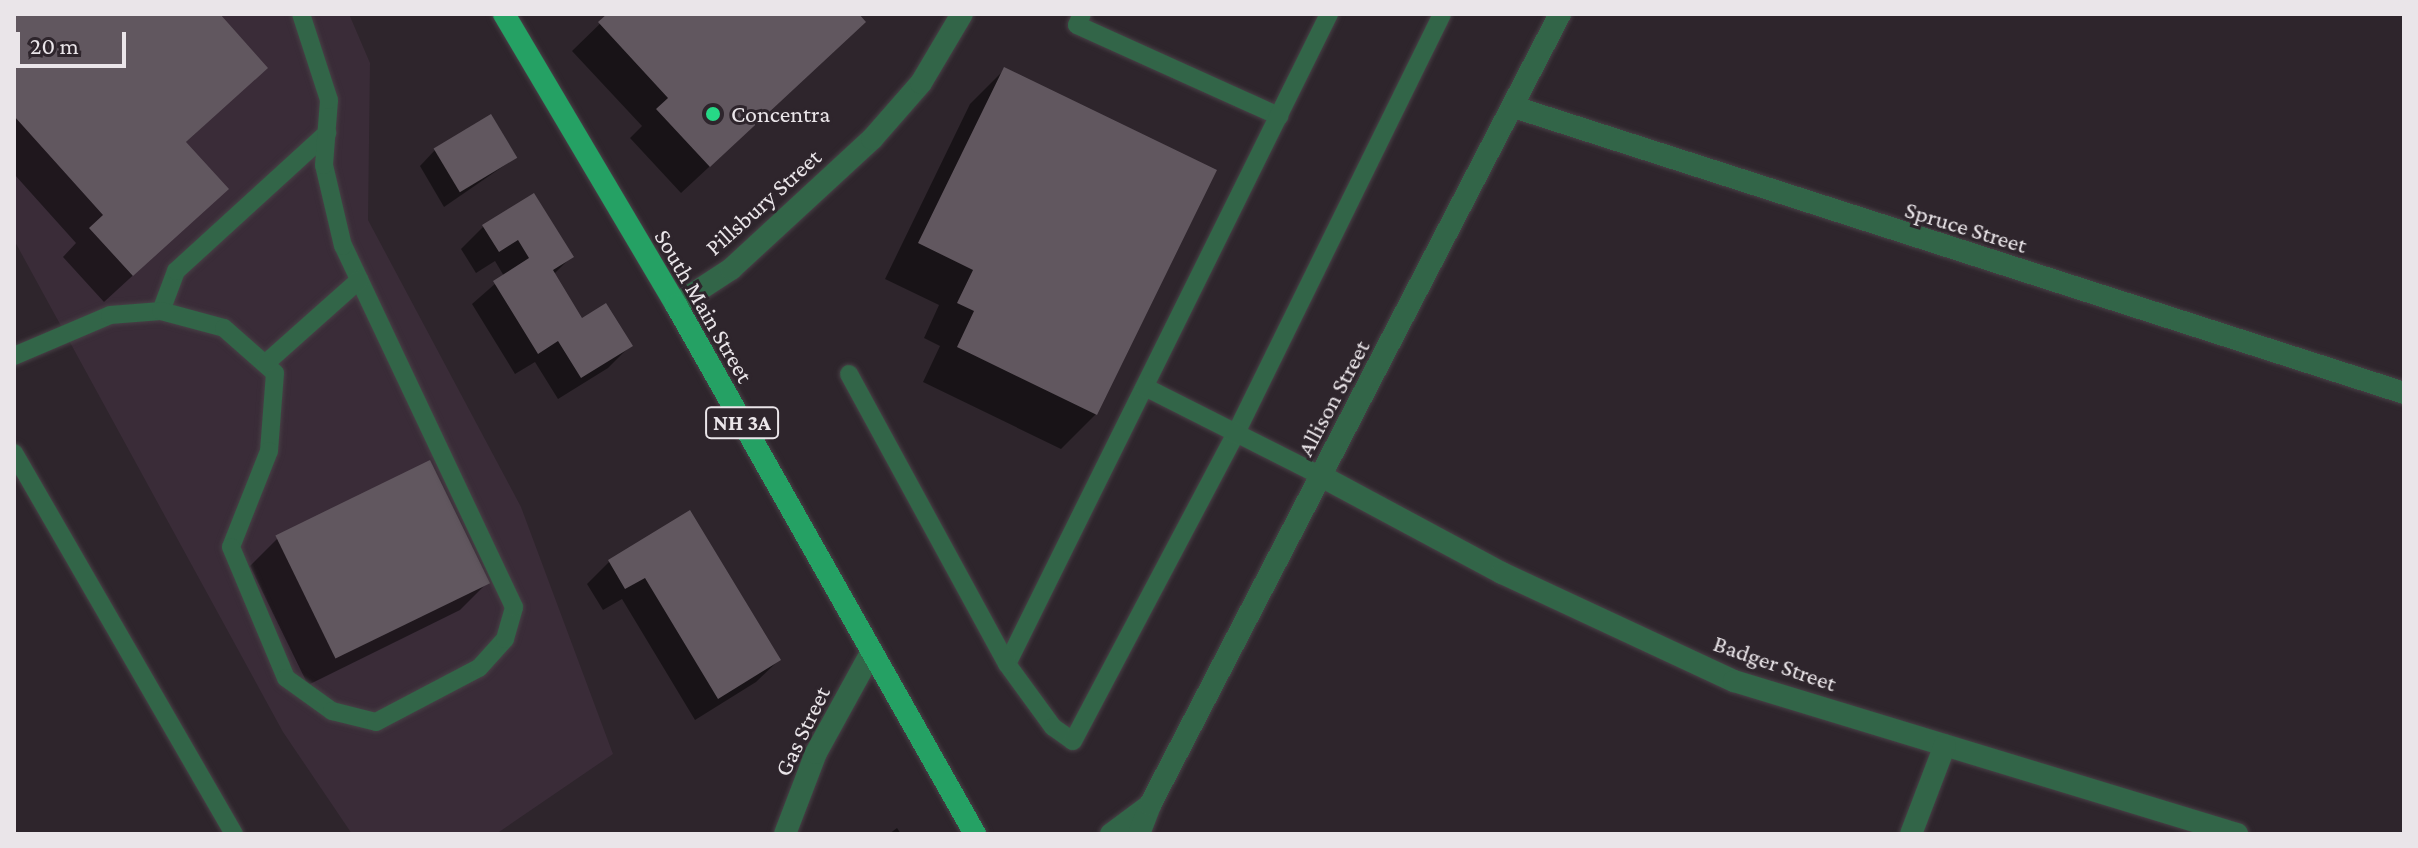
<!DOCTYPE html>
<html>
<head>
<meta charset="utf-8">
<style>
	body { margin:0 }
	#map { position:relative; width:2418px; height:848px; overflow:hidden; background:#2e252c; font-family:"Crimson Pro",serif }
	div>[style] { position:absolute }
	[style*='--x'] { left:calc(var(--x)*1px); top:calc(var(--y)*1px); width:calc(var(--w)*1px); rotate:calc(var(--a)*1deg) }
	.built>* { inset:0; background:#3a2c38 }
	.shadow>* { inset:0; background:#0007 }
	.building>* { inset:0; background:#61575f; transform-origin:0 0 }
	.roads { filter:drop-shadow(0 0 2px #484046) drop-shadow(0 0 2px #484046) }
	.service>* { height:18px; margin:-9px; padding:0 9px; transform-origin:9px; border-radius:9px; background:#326548 }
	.minor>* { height:22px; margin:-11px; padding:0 11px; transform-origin:11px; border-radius:11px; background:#326548 }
	.tertiary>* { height:22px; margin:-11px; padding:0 11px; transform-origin:11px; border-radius:11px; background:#326548 }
	.primary>* { height:22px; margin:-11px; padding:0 11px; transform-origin:11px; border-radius:11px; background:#25a164 }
	.dots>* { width:22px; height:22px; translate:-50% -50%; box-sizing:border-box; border:4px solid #2e252c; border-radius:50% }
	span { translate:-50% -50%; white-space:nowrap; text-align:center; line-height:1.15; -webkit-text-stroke:6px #2e252c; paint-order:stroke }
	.shield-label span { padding:2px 6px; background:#2e252c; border:2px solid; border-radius:6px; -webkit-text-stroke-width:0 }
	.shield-label { font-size:22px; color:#eae5e9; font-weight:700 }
	.poi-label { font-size:24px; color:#eae5e9 }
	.left { translate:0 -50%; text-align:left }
	.street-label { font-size:24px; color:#eae5e9 }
	.frame { position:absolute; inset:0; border:16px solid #eae5e9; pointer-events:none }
	.scale { position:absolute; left:16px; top:32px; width:110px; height:36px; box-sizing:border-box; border:4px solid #eae5e9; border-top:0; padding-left:10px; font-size:24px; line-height:28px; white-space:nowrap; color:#eae5e9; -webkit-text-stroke:6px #2e252c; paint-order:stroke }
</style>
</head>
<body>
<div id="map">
	<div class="built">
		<i style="clip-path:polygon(14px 14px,349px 14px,370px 63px,368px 220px,521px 507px,613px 754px,496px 834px,352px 834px,283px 732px,14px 240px)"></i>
	</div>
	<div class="shadow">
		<i style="clip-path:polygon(14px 14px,217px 14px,265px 68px,185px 143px,227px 189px,104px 302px,63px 257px,76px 243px,14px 174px)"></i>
		<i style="clip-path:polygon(610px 14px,857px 14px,836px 49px,681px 193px,630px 138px,642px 126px,572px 51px)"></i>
		<i style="clip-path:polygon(1005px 69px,1096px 414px,1061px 449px,923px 382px,940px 346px,924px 338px,939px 305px,885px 279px,970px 104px)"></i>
		<i style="clip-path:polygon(435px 150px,515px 158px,444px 207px,420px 166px)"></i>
		<i style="clip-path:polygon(483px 227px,571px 257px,553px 275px,582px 321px,630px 346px,608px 368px,558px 399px,535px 362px,515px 374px,472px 304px,504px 276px,495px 261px,476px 273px,461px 249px)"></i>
		<i style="clip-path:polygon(690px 513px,779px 660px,756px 682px,695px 720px,622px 599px,603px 610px,587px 584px,609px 562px)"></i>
		<i style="clip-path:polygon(278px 538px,488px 582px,460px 610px,308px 685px,250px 566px)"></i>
		<i style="clip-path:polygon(897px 828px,901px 834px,889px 834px)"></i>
	</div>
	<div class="building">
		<i style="clip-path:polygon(14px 14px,220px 14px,268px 68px,186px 142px,229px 189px,133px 276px,89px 228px,103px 215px,14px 116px)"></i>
		<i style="clip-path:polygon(607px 14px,859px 14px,866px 22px,710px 167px,656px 109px,668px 98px,598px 22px)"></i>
		<i style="clip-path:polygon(1004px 67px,1217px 170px,1097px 415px,957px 347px,974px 311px,957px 303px,973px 270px,918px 243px)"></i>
		<i style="left:491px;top:114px;width:51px;height:67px;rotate:59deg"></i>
		<i style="clip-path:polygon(534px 193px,574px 257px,553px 270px,582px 318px,606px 303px,633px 346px,581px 378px,558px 341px,538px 354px,493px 281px,529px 258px,518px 240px,499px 252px,482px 225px)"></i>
		<i style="left:430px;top:460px;width:137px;height:172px;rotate:64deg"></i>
		<i style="clip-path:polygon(690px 510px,781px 660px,718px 699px,645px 578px,625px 589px,608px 560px)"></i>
	</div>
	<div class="roads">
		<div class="service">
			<i style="--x:1082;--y:14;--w:12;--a:114"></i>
			<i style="--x:1077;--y:25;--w:222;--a:24.3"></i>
			<i style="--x:1329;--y:14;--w:725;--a:116.35"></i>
			<i style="--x:1007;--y:664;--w:78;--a:53.9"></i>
			<i style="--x:1053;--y:727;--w:24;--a:35"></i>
			<i style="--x:1073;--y:741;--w:346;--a:-62.1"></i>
			<i style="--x:1235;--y:435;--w:469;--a:-63.8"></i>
			<i style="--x:161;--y:311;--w:43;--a:-69.4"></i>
			<i style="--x:176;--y:271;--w:205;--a:-42.4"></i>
			<i style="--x:14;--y:356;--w:104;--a:-23.1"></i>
			<i style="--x:110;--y:315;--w:51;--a:-4.5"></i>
			<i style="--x:161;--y:311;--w:65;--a:15.1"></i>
			<i style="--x:224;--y:328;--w:68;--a:41.4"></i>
			<i style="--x:275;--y:373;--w:78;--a:94.4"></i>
			<i style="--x:269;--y:451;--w:103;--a:111.6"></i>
			<i style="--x:231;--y:547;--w:142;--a:67.2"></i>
			<i style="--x:286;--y:678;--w:57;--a:35.7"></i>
			<i style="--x:332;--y:711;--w:45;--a:14"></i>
			<i style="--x:376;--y:722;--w:116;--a:-27.7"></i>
			<i style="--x:479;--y:668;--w:39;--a:-48"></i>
			<i style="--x:505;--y:639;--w:33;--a:-74"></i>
			<i style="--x:514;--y:607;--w:399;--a:-115.3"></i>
			<i style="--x:343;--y:246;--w:83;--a:-103.2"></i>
			<i style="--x:324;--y:165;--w:65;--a:-85.6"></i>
			<i style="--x:329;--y:100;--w:90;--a:-108"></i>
			<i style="--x:266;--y:363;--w:125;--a:-41.7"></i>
			<i style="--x:849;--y:374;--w:330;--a:61.4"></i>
			<i style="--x:1145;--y:387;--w:197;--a:26.8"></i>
			<i style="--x:14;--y:453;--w:440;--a:60"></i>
		</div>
		<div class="minor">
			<i style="--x:1514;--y:107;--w:935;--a:17.81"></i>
			<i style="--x:676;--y:305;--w:66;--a:-33.2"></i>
			<i style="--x:731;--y:269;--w:192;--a:-42.7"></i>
			<i style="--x:872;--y:139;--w:74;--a:-48.8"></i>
			<i style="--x:921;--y:83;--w:80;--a:-59.3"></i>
			<i style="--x:1321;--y:476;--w:205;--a:28.2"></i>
			<i style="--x:1502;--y:573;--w:256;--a:25"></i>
			<i style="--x:1734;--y:681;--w:526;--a:16.92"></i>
			<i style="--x:785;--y:834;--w:87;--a:-69.1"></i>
			<i style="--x:816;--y:753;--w:114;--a:-61.2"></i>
			<i style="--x:1911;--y:834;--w:95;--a:-69.1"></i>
		</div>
		<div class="tertiary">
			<i style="--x:1111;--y:834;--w:49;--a:-36.6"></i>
			<i style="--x:1139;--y:834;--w:31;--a:-69"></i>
			<i style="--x:1150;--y:805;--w:891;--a:-62.6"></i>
		</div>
		<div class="primary">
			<i style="--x:504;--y:14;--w:338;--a:59.4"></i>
			<i style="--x:676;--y:305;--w:608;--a:60.52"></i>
		</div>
	</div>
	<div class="dots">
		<i style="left:713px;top:114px;background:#26d886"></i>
	</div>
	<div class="shield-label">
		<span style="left:742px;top:423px">NH 3A</span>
	</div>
	<div class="poi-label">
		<span class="left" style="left:731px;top:114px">Concentra</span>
	</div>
	<div class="street-label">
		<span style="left:763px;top:202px;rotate:-42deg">Pillsbury Street</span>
		<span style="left:1966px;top:227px;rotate:17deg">Spruce Street</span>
		<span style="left:704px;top:306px;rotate:60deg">South Main Street</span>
		<span style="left:1333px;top:398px;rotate:-62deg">Allison Street</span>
		<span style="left:1775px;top:663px;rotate:19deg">Badger Street</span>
		<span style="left:802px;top:731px;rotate:-64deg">Gas Street</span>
	</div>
	<div class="frame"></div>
	<div class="scale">20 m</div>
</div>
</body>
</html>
